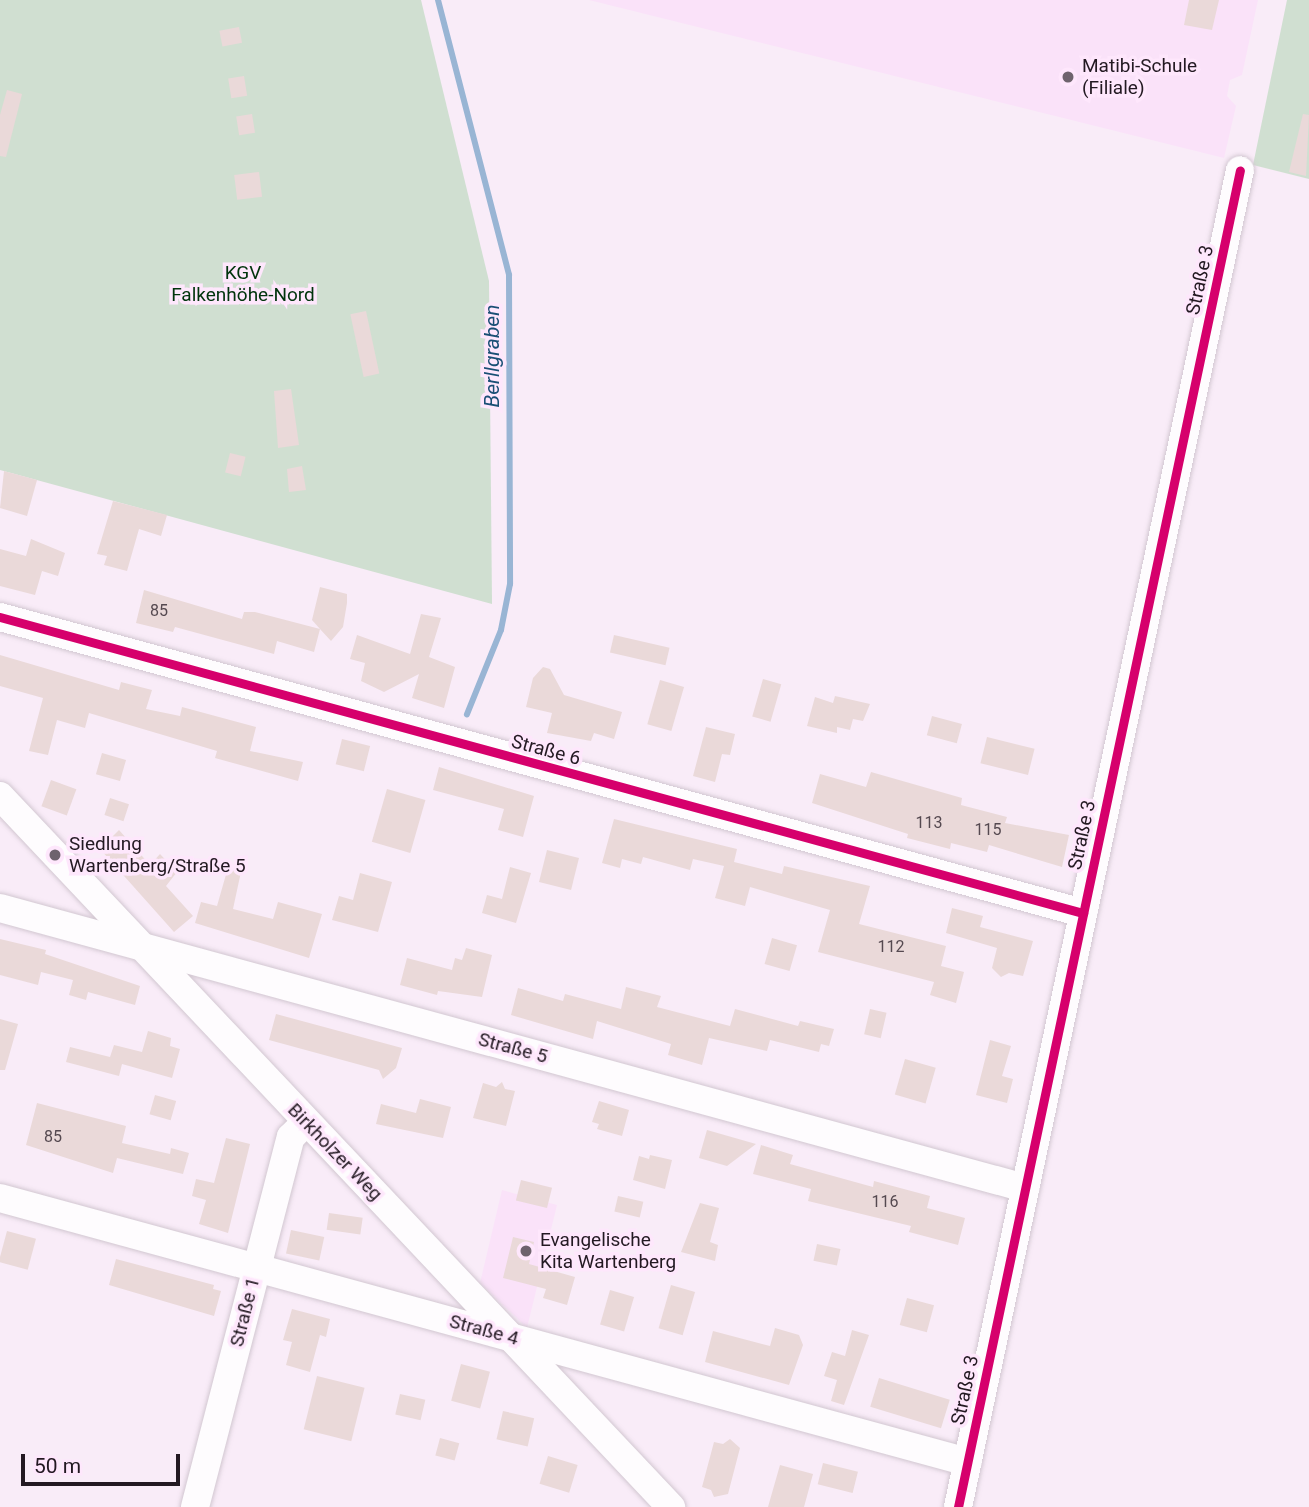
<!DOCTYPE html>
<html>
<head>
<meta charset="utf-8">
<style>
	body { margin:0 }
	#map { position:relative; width:1309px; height:1507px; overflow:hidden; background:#f9ecf8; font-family:Roboto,sans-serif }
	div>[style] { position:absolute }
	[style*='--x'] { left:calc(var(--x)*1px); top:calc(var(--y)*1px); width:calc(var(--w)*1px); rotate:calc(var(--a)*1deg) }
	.built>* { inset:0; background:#fae2f9 }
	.green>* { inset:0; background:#d0dfd1 }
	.stream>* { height:6px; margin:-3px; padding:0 3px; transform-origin:3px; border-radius:3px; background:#99b5d4 }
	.building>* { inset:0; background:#ead9d9; transform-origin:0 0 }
	.roads { filter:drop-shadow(0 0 2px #d2c7d1) drop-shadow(0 0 2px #d2c7d1) }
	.minor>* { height:28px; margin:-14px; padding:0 14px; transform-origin:14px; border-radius:14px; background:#fefcfe }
	.cycleway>* { height:9px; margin:-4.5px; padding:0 4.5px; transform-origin:4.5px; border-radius:4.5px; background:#d6006c }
	.dots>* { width:19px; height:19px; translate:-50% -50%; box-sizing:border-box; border:4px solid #fee7fc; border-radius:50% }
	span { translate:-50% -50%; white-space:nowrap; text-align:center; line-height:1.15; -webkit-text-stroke:7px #fee7fc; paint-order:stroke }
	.number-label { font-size:16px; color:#554950 }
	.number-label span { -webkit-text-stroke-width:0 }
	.poi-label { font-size:19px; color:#231922 }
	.left { translate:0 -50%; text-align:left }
	.park-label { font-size:19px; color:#00340c }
	.street-label { font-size:19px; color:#231922 }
	.water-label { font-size:21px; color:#1a4f75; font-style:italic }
	.scale { position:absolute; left:21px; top:1454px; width:159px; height:32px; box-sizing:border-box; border:4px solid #231922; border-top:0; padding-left:9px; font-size:21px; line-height:24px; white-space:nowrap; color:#231922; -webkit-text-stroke:5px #fee7fc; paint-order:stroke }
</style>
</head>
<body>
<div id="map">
	<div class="built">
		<i style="clip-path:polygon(589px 0,1258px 0,1242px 75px,1230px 80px,1227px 96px,1236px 106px,1224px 158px)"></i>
		<i style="clip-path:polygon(502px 1190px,557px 1205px,527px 1328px,480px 1283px)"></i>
	</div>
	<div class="green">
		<i style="clip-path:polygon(0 0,421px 0,489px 281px,492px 604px,0 470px)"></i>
		<i style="clip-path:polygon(1287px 0,1309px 0,1309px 179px,1253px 165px)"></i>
	</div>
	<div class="stream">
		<i style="--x:438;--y:0;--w:284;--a:75.5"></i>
		<i style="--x:509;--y:275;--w:309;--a:89.8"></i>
		<i style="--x:510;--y:584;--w:47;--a:101.1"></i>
		<i style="--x:501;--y:630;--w:91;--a:112"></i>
	</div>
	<div class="building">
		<i style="clip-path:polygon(1189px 0,1219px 0,1212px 30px,1184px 25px)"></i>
		<i style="left:239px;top:27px;width:16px;height:20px;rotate:79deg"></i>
		<i style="left:244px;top:76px;width:20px;height:16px;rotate:81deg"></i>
		<i style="clip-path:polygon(7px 90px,22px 94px,6px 157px,0 156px,0 115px)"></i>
		<i style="left:252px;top:114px;width:19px;height:16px;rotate:81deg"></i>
		<i style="clip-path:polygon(1303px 114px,1309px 115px,1306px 176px,1289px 172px)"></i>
		<i style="left:259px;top:172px;width:25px;height:25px;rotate:83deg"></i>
		<i style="left:366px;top:311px;width:64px;height:16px;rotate:78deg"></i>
		<i style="clip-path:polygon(291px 389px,299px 445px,278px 448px,274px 391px)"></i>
		<i style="left:230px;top:453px;width:16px;height:20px;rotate:14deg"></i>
		<i style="clip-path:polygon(302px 466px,306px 490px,289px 492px,287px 469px)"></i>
		<i style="clip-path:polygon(4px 471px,37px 480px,27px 516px,0 508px)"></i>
		<i style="clip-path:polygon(113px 501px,167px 515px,161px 536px,139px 529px,127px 571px,104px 565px,107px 556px,97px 554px)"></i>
		<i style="clip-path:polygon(31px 539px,65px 553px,58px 576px,42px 571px,35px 595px,0 586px,0 549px,26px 556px)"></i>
		<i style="clip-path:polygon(320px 587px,347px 594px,347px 603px,343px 627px,331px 641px,320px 629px,314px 652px,277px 641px,274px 654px,175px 627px,173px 632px,136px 623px,144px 590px,242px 619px,244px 612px,255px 612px,320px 629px,312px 620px)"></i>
		<i style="clip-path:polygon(421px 614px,441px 618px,429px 657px,455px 667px,444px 708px,412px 698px,419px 674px,384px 692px,361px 681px,365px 663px,350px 659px,357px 635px,410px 654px)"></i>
		<i style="left:614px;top:635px;width:57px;height:18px;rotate:13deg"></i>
		<i style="clip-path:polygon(0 655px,119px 690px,121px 682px,152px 690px,146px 709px,180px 716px,182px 707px,256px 727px,250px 751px,303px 762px,298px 781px,215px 758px,217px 751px,89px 713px,85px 728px,57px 720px,48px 755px,29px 751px,43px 698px,0 686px)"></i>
		<i style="clip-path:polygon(543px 667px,550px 669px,564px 695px,622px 712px,614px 739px,594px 733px,591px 741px,547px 733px,552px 713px,526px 707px,533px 678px)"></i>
		<i style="left:763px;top:679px;width:19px;height:39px;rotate:16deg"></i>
		<i style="left:660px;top:680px;width:25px;height:46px;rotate:16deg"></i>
		<i style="clip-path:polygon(835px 696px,870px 704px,863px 721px,853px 719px,850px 730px,837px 727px,837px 733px,807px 726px,815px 697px,833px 703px)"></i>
		<i style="left:932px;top:716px;width:31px;height:20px;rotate:15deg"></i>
		<i style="clip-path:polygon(706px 727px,735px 734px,730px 755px,722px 754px,715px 782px,693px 776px)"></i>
		<i style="left:987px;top:737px;width:49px;height:27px;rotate:14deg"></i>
		<i style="left:342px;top:739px;width:29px;height:26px;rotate:14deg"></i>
		<i style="left:102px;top:753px;width:25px;height:22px;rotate:16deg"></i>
		<i style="clip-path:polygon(439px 767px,534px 796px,523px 837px,498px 830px,504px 809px,433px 790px)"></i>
		<i style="clip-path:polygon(871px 772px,962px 798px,961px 805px,1007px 817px,1005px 823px,1069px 835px,1062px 867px,989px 845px,987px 852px,951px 843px,950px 849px,907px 838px,908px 834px,812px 803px,820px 774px,866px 787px)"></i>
		<i style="left:51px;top:780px;width:27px;height:28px;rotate:20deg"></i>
		<i style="left:387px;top:789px;width:40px;height:55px;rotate:16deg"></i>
		<i style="left:110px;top:798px;width:20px;height:18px;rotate:18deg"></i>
		<i style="clip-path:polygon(614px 819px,737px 849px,734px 862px,782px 874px,784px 866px,870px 886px,859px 924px,946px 946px,941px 966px,964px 972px,956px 1003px,930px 995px,934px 982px,818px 952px,830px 910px,750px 887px,745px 906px,715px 898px,724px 866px,693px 859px,690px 870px,643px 857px,641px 864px,622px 859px,620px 868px,602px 863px)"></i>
		<i style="clip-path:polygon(119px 830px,150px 865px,160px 854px,177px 872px,166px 886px,193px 916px,174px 932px,100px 849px)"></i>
		<i style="left:547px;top:850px;width:33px;height:33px;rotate:14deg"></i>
		<i style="clip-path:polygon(229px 864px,242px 867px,233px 909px,273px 919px,278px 902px,322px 914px,309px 958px,195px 923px,201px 902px,217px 906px)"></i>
		<i style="clip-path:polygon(510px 867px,531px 873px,516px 923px,482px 913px,487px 895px,502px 899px)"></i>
		<i style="clip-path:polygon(360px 873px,392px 882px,378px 932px,332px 920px,339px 896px,353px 900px)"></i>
		<i style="clip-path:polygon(952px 908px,983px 916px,980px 927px,1033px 941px,1023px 976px,1009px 973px,1001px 977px,992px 968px,997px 948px,946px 933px)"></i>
		<i style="left:772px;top:938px;width:26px;height:27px;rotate:16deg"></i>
		<i style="clip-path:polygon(0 939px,46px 950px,45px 954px,140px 986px,135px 1005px,88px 992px,86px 1000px,69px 995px,73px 980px,41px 972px,38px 985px,0 975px)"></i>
		<i style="clip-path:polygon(466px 948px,492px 955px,482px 997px,438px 991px,437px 995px,400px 985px,407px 958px,452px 970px,455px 958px,462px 960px)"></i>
		<i style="clip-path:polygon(626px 987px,661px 996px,657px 1007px,730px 1026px,735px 1009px,798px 1026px,800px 1021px,834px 1029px,829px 1046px,821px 1044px,819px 1052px,770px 1040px,767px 1051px,709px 1038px,702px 1065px,668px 1055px,671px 1044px,597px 1021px,593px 1039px,511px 1015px,518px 988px,563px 1001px,565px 994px,621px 1009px)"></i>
		<i style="left:870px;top:1009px;width:17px;height:26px;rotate:13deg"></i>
		<i style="clip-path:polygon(276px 1014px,402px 1048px,396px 1068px,383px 1079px,379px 1070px,269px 1040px)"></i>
		<i style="clip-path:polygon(0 1019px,18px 1024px,5px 1070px,0 1070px)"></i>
		<i style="clip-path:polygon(148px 1031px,171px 1038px,170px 1046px,180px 1049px,172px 1078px,122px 1064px,119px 1076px,66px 1062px,70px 1047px,110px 1057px,114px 1045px,142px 1052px)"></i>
		<i style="clip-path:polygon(990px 1040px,1011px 1046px,1002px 1076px,1013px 1079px,1007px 1103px,976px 1095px)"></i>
		<i style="left:905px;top:1059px;width:32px;height:37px;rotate:16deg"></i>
		<i style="clip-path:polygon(502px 1082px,505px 1089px,515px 1091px,506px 1126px,473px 1118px,483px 1083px,496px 1087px)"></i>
		<i style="left:155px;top:1095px;width:22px;height:20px;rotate:16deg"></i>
		<i style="clip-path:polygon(420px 1099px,451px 1107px,443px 1138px,376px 1124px,381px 1104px,416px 1113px)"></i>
		<i style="clip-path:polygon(599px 1101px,629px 1110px,622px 1136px,597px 1129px,599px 1124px,592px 1122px)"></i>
		<i style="clip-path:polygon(37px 1103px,126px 1126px,122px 1143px,170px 1154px,171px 1148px,189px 1153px,183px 1174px,117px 1158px,113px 1173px,26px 1145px)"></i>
		<i style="clip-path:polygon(707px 1130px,756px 1144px,727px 1166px,699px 1158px)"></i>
		<i style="clip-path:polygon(226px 1138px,250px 1144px,228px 1233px,199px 1224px,206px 1200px,192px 1196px,196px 1179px,214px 1183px)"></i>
		<i style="clip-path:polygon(761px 1145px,793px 1155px,790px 1164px,873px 1187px,874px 1181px,930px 1196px,927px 1208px,965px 1218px,958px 1245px,909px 1232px,911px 1226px,808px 1201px,811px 1189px,753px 1174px)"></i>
		<i style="clip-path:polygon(650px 1155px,672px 1160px,665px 1189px,633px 1180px,639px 1156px,649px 1159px)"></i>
		<i style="left:521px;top:1180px;width:32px;height:21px;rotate:14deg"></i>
		<i style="left:618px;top:1196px;width:26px;height:16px;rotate:13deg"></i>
		<i style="clip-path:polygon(700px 1203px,719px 1208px,710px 1242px,718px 1245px,715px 1261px,681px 1252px)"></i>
		<i style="left:329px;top:1213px;width:34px;height:17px;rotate:8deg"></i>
		<i style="left:291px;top:1230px;width:34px;height:24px;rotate:12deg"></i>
		<i style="left:7px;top:1231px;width:30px;height:32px;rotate:15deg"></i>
		<i style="clip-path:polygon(513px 1237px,534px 1242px,529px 1264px,575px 1277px,567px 1305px,543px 1298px,546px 1289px,503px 1278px)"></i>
		<i style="left:817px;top:1244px;width:24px;height:17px;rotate:12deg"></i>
		<i style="clip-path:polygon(116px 1259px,214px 1285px,213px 1289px,221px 1291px,214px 1316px,109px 1285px)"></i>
		<i style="left:671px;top:1285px;width:25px;height:45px;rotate:16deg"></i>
		<i style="left:610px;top:1290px;width:25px;height:36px;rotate:16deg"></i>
		<i style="left:907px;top:1298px;width:28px;height:28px;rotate:15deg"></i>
		<i style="clip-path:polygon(292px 1309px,330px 1319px,326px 1337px,320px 1335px,310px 1372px,286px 1365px,292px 1342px,283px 1340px)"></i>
		<i style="clip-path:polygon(775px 1328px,799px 1335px,803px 1345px,789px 1385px,705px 1362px,713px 1331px,770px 1346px)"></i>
		<i style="clip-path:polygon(852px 1330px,869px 1335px,844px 1405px,831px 1401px,837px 1380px,824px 1376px,832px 1352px,845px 1356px)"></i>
		<i style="left:461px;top:1364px;width:30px;height:38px;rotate:15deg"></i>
		<i style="left:317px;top:1376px;width:49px;height:55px;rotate:14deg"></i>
		<i style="left:879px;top:1378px;width:74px;height:30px;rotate:17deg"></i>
		<i style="left:400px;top:1394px;width:26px;height:21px;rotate:13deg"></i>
		<i style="left:503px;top:1411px;width:32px;height:29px;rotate:13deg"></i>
		<i style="left:440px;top:1438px;width:20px;height:18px;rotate:15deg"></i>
		<i style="clip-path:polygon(730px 1439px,740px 1448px,728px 1494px,714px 1497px,711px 1490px,702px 1487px,714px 1442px,723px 1444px)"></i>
		<i style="left:548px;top:1456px;width:31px;height:29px;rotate:17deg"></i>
		<i style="left:823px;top:1463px;width:36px;height:22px;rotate:14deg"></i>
		<i style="clip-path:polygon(780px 1465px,813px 1474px,804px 1507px,768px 1507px)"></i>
	</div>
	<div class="roads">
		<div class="minor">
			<i style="--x:0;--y:617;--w:1123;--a:15.29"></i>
			<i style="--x:0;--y:796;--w:978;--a:46.66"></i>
			<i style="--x:0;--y:908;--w:1063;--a:15.28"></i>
			<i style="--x:0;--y:1198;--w:1003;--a:15.26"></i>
			<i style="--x:195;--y:1507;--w:382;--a:-75.5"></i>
			<i style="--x:291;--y:1137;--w:21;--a:-45"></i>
			<i style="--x:958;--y:1507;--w:1366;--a:-78.09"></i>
		</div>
	</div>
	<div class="cycleway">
		<i style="--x:0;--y:617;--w:1123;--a:15.29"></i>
		<i style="--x:958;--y:1507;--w:1366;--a:-78.09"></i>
	</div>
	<div class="dots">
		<i style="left:1068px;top:77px;background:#6e636d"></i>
		<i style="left:55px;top:855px;background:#6e636d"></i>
		<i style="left:526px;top:1251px;background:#6e636d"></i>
	</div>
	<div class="number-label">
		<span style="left:159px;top:611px">85</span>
		<span style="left:929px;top:823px">113</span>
		<span style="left:988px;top:830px">115</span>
		<span style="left:891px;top:947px">112</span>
		<span style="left:53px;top:1137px">85</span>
		<span style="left:885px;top:1202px">116</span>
	</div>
	<div class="poi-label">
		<span class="left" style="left:1082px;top:77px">Matibi-Schule<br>(Filiale)</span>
		<span class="left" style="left:69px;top:855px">Siedlung<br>Wartenberg/Straße 5</span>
		<span class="left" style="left:540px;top:1251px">Evangelische<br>Kita Wartenberg</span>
	</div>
	<div class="park-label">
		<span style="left:243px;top:284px">KGV<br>Falkenhöhe-Nord</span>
	</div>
	<div class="street-label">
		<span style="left:1200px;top:280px;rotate:-78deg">Straße 3</span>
		<span style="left:546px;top:750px;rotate:15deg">Straße 6</span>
		<span style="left:1082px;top:835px;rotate:-78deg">Straße 3</span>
		<span style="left:513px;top:1048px;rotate:15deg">Straße 5</span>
		<span style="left:335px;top:1152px;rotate:46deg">Birkholzer Weg</span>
		<span style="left:245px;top:1312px;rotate:-76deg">Straße 1</span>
		<span style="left:484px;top:1330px;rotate:15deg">Straße 4</span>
		<span style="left:965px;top:1390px;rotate:-78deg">Straße 3</span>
	</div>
	<div class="water-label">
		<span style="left:492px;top:356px;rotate:-90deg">Berllgraben</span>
	</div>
	<div class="scale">50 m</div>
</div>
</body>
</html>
